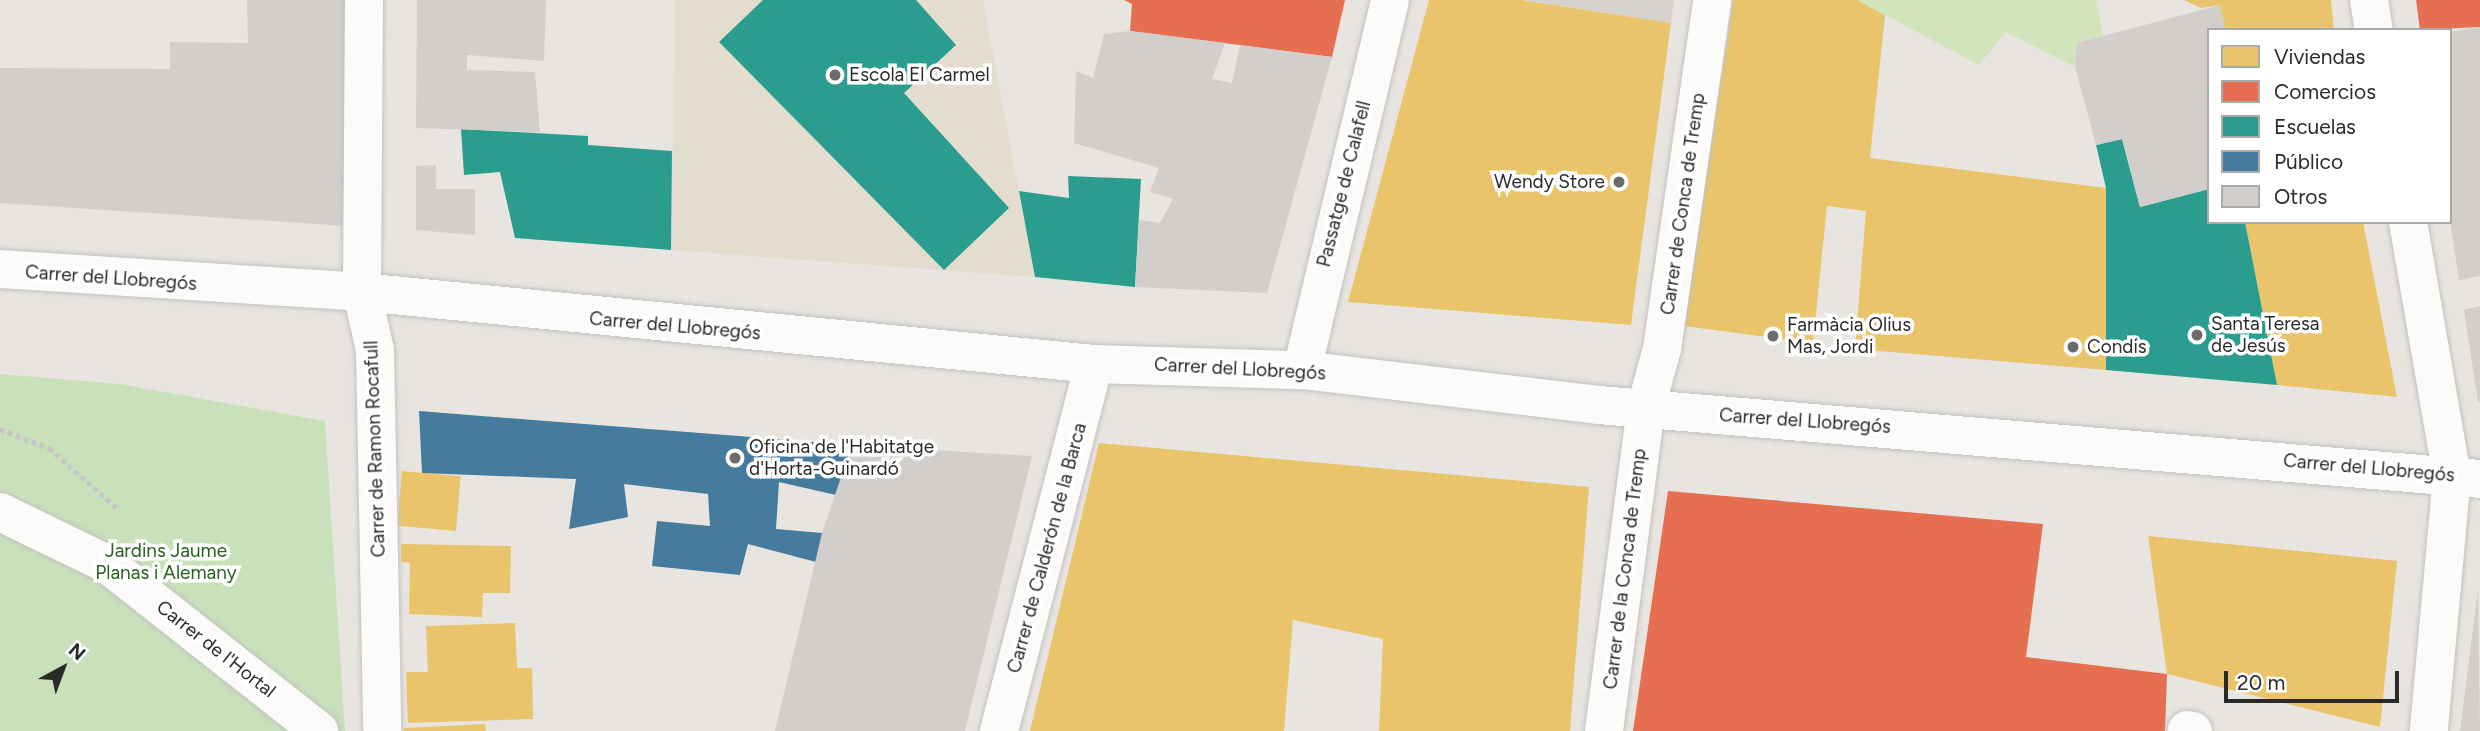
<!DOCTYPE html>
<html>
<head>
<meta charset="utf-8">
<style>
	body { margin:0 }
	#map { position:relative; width:2480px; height:731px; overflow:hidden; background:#e8e5e0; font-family:Figtree,sans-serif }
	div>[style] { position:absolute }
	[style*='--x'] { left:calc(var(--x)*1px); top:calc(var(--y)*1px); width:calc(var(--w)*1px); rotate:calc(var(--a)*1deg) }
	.education>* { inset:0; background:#e2ddcf }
	.green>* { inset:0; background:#c8e1bb }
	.pitch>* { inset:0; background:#d1e4ba }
	.plaza>* { inset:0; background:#d6d3ce }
	.homes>* { inset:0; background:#e9c46a; transform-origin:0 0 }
	.shops>* { inset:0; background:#e76f51 }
	.schools>* { inset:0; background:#2a9d8f }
	.public>* { inset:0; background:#457b9d }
	.building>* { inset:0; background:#d1cecb }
	.path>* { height:4.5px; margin-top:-2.25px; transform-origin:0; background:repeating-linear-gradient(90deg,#c6c6c5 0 5px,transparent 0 8.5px) }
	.roads { filter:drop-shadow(0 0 2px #c1c1c0) drop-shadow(0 0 2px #c1c1c0) }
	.minor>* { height:38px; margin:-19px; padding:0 19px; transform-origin:19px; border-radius:19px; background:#fcfbfa }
	.dots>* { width:19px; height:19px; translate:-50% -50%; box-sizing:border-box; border:4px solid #fff; border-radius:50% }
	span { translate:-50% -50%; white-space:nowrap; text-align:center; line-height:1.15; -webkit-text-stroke:7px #fff; paint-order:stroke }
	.poi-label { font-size:19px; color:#2a2a2a }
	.left { translate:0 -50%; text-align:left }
	.right { translate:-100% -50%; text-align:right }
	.street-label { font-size:19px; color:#2a2a2a }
	.park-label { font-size:19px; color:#28611f }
	.legend { position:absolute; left:2207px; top:28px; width:245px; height:196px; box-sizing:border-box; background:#fff; border:2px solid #aaa; margin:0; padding:9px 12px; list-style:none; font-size:21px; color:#2a2a2a }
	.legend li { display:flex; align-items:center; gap:14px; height:35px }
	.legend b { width:35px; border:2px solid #aaa }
	.north { position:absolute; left:28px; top:633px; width:70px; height:70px; -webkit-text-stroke:5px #fff; paint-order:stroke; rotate:41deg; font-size:19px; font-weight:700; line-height:28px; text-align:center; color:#2a2a2a }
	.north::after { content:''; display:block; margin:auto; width:24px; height:32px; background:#2a2a2a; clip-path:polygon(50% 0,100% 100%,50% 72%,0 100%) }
	.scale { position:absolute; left:2224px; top:671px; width:175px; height:32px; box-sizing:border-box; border:4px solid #2a2a2a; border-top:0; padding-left:9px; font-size:21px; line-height:24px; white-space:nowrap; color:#2a2a2a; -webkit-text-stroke:5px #fff; paint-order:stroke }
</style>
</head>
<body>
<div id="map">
	<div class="education">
		<i style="clip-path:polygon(675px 0,983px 0,1035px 277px,671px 250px)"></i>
	</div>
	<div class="green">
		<i style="clip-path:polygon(0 374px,120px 384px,325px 421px,345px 731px,0 731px)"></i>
	</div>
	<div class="pitch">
		<i style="clip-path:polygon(1857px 0,2096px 0,2103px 36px,2077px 43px,2075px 67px,2006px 32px,1979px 65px)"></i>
	</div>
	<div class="plaza">
		<i style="clip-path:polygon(1523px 0,1674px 0,1671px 23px)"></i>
	</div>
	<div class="homes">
		<i style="clip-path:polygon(1429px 0,1521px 0,1671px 23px,1631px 325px,1348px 302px)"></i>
		<i style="clip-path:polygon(1733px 0,1857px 0,1885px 15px,1870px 158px,2106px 188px,2106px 370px,1855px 349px,1866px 211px,1827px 206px,1813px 343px,1684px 326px)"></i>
		<i style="clip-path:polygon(2184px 0,2331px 0,2334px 30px,2225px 30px,2220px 5px,2201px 8px)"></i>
		<i style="clip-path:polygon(2245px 222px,2363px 222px,2397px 397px,2277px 385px)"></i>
		<i style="clip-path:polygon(1099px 443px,1589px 487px,1570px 731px,1379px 731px,1383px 639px,1293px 620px,1284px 731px,1030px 731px)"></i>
		<i style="left:402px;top:471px;width:59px;height:55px;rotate:5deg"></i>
		<i style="clip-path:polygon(2148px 536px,2397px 561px,2380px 727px,2167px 674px)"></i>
		<i style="clip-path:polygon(401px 544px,511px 546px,510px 593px,483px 593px,482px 617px,409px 614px,410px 563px,401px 562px)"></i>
		<i style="clip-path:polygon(515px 623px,517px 668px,532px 668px,533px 719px,408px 723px,406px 672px,428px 672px,426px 626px)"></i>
		<i style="clip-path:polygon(485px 724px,486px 731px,404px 731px,404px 728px)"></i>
	</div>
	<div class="shops">
		<i style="clip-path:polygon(1124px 0,1345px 0,1332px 57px,1130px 31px,1132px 4px)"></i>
		<i style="clip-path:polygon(2416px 0,2480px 0,2480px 27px,2420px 30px)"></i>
		<i style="clip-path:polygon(1668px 491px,2043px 524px,2026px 657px,2167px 674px,2165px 731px,1633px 731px)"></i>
	</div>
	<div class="schools">
		<i style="clip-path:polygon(763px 0,916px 0,956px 45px,904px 93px,1009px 208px,944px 270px,719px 42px)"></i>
		<i style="clip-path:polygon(461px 129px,588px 136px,588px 145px,672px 151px,671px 250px,515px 238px,500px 172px,464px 175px)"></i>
		<i style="clip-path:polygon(2122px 139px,2140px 207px,2209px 189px,2209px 222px,2245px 222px,2277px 385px,2106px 370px,2106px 188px,2096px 145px)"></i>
		<i style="clip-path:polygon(1068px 176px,1141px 179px,1135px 287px,1035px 277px,1019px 191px,1069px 198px)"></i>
	</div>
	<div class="public">
		<i style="clip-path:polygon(419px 411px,852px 445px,836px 495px,779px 482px,776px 529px,822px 533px,820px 563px,748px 544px,740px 575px,652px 566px,657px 521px,710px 526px,708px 494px,624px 484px,628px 517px,569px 529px,576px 479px,422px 473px)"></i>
	</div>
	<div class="building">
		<i style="clip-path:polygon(247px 0,348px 0,347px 226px,0 203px,0 68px,170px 69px,170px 42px,248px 43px)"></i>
		<i style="clip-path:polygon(417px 0,546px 0,544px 61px,467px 55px,467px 70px,535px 72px,540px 132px,416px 128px)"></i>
		<i style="clip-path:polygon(2220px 5px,2225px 30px,2209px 30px,2209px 189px,2140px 207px,2122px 139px,2096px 145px,2075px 67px,2077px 43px)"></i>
		<i style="clip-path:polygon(2480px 27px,2480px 276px,2459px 280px,2450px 221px,2450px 32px)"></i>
		<i style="clip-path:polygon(1130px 31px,1225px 43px,1212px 79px,1232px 83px,1240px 45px,1332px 57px,1267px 293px,1135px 287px,1139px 220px,1160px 223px,1173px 199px,1150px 192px,1159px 168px,1074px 143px,1076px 71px,1093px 78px,1104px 34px)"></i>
		<i style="clip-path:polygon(436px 165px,436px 189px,475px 189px,475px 235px,416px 230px,416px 166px)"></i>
		<i style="clip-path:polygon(2480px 306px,2480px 402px,2478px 402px,2464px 310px)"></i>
		<i style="clip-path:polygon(852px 445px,1032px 456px,965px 731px,775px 731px,822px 533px)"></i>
		<i style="clip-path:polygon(2478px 589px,2480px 731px,2460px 731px)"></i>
	</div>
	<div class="path">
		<i style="--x:0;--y:429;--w:53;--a:21.2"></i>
		<i style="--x:49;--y:448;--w:94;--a:41.5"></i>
	</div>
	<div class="roads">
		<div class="minor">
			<i style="--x:364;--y:0;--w:292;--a:90.4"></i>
			<i style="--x:362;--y:292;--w:59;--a:77.4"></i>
			<i style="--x:375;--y:350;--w:381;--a:88.9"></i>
			<i style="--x:2369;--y:0;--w:30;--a:81"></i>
			<i style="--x:2408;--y:222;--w:258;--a:80.2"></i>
			<i style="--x:2452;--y:476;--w:256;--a:95.2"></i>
			<i style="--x:0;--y:269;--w:363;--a:3.6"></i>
			<i style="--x:362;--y:292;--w:736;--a:5.62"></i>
			<i style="--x:1094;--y:364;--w:208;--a:1.7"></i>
			<i style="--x:1302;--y:370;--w:299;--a:6.7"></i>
			<i style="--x:1599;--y:405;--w:884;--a:4.8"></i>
			<i style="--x:1302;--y:370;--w:380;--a:-76.6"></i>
			<i style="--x:0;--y:512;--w:119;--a:25.9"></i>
			<i style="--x:107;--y:564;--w:270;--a:38.2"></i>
			<i style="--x:2187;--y:730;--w:6;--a:9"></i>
			<i style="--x:999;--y:731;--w:379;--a:-75.5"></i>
			<i style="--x:1604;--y:731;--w:327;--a:-82.6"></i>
			<i style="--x:1646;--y:407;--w:60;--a:-74.6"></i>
			<i style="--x:1662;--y:349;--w:353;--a:-81.8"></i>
		</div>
	</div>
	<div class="dots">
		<i style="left:835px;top:75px;background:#6c6b6a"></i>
		<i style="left:1619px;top:182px;background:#6c6b6a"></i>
		<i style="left:2197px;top:335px;background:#6c6b6a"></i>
		<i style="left:1773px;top:336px;background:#6c6b6a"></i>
		<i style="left:2073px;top:347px;background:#6c6b6a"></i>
		<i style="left:735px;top:458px;background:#6c6b6a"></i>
	</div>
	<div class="poi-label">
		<span class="left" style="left:849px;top:75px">Escola El Carmel</span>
		<span class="right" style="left:1605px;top:182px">Wendy Store</span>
		<span class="left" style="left:2211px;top:335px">Santa Teresa<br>de Jesús</span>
		<span class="left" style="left:1787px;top:336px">Farmàcia Olius<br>Mas, Jordi</span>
		<span class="left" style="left:2087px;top:347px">Condis</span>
		<span class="left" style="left:749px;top:458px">Oficina de l'Habitatge<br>d'Horta-Guinardó</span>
	</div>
	<div class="street-label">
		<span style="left:1344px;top:184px;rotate:-76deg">Passatge de Calafell</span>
		<span style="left:1683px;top:204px;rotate:-82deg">Carrer de Conca de Tremp</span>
		<span style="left:111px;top:278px;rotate:4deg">Carrer del Llobregós</span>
		<span style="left:675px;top:326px;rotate:5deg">Carrer del Llobregós</span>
		<span style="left:1240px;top:369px;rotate:3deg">Carrer del Llobregós</span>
		<span style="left:1805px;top:421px;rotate:4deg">Carrer del Llobregós</span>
		<span style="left:375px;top:449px;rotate:-92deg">Carrer de Ramon Rocafull</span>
		<span style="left:2369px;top:468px;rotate:5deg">Carrer del Llobregós</span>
		<span style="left:1047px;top:548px;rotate:-75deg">Carrer de Calderón de la Barca</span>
		<span style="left:1625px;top:569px;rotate:-83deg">Carrer de la Conca de Tremp</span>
		<span style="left:216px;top:649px;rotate:38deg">Carrer de l'Hortal</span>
	</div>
	<div class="park-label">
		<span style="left:166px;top:562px">Jardins Jaume<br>Planas i Alemany</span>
	</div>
	<ul class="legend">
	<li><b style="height:19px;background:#e9c46a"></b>Viviendas</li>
	<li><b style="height:19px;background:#e76f51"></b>Comercios</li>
	<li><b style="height:19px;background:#2a9d8f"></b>Escuelas</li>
	<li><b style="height:19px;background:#457b9d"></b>Público</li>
	<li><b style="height:19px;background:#d1cecb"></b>Otros</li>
	</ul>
	<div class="north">N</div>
	<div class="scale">20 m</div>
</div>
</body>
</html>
